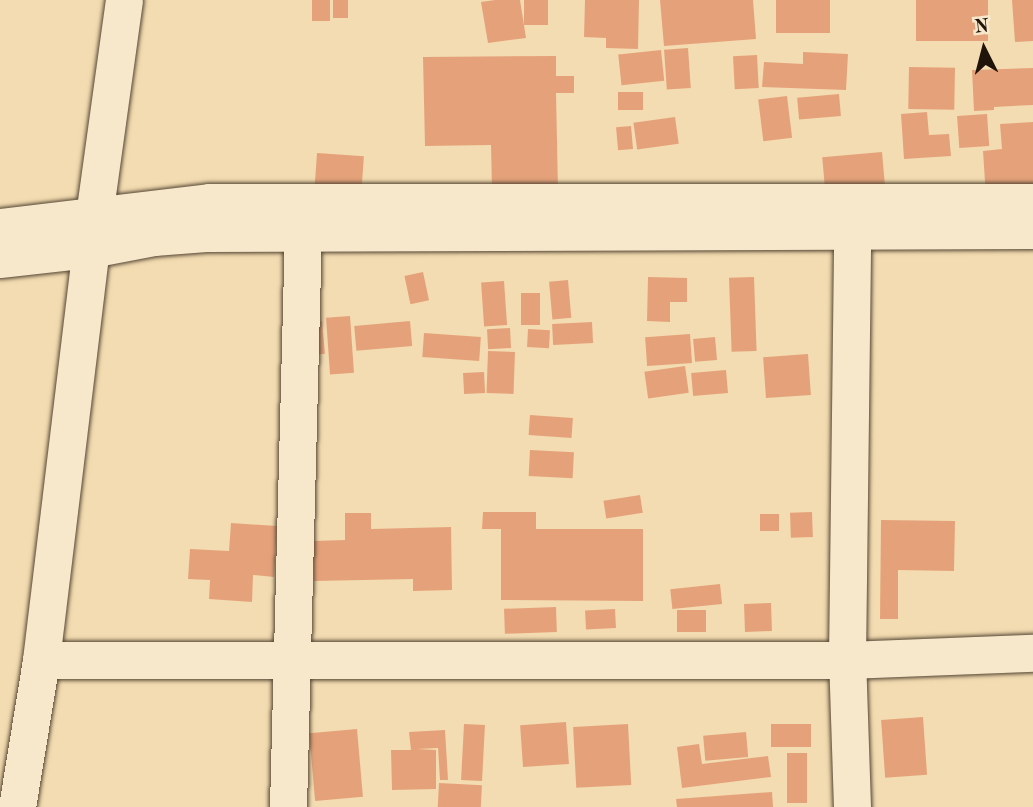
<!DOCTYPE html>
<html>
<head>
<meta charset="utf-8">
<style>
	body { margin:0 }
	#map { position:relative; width:1033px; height:807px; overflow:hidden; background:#f3dcb1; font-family:"Old Standard TT",serif }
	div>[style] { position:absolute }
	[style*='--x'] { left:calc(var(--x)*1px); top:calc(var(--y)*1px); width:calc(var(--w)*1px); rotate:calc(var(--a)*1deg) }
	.building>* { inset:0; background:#e5a27a; transform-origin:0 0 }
	.roads { filter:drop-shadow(0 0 2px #554634) drop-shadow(0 0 2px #554634) }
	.minor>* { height:37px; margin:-18.5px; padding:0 18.5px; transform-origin:18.5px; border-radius:18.5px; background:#f7e8cc }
	.tertiary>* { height:38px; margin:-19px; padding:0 19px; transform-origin:19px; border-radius:19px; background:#f7e8cc }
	span { translate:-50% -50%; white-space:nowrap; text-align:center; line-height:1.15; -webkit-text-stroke:7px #f7e8cc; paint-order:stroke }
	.north { position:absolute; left:949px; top:14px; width:70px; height:70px; -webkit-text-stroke:5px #f7e8cc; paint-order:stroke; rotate:354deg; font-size:19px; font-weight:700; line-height:28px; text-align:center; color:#20140a }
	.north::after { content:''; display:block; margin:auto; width:24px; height:32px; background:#20140a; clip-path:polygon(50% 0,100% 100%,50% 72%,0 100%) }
</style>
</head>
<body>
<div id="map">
	<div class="building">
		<i style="left:312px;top:0;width:18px;height:21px"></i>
		<i style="left:333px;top:0;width:15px;height:18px"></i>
		<i style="clip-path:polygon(495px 0,520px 0,526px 38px,488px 43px,481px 2px)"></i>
		<i style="left:524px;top:0;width:24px;height:25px"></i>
		<i style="clip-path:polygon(585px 0,639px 0,638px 49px,606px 48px,606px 38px,584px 37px)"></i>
		<i style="clip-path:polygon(660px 0,753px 0,756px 39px,664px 46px)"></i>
		<i style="left:776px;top:0;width:54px;height:33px"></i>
		<i style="left:916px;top:0;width:72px;height:41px"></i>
		<i style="clip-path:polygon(1012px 0,1033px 0,1033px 41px,1015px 42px)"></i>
		<i style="left:688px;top:48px;width:40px;height:24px;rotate:86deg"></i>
		<i style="left:661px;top:50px;width:31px;height:43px;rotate:84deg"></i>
		<i style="clip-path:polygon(803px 52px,848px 54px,846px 90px,762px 87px,764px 62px,803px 64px)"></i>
		<i style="left:757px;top:55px;width:33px;height:24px;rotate:87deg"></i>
		<i style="clip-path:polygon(556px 56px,556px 76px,574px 76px,574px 93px,556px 93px,558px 190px,492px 191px,491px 145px,425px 146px,423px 57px)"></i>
		<i style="left:909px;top:67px;width:46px;height:42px;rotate:1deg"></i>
		<i style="clip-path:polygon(1033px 68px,1033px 105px,994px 107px,994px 110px,974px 111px,972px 70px)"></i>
		<i style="left:618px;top:92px;width:25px;height:18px"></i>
		<i style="left:839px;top:94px;width:22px;height:42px;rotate:85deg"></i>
		<i style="left:787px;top:96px;width:42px;height:29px;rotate:83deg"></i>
		<i style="clip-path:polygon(927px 112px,929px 135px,949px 134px,951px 156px,904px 159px,901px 114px)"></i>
		<i style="left:987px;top:114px;width:32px;height:30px;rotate:86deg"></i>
		<i style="left:675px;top:117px;width:27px;height:42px;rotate:82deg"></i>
		<i style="clip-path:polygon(1033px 122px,1033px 195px,986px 197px,983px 151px,1002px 149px,1000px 124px)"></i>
		<i style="left:631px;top:126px;width:23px;height:15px;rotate:85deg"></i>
		<i style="left:882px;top:152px;width:38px;height:60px;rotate:85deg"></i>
		<i style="left:317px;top:153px;width:47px;height:37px;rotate:4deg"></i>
		<i style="left:423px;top:272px;width:29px;height:19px;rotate:78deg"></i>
		<i style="clip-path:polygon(648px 277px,687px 278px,687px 302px,670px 302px,670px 322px,647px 321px)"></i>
		<i style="left:754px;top:277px;width:74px;height:25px;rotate:88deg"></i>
		<i style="left:568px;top:280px;width:38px;height:19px;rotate:85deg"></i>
		<i style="left:504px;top:281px;width:44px;height:23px;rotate:86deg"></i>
		<i style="left:521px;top:293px;width:19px;height:32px"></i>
		<i style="left:350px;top:316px;width:57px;height:24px;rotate:86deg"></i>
		<i style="left:322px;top:321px;width:33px;height:14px;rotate:85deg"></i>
		<i style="left:410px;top:321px;width:25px;height:56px;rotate:85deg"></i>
		<i style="left:592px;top:322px;width:21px;height:40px;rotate:87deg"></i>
		<i style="left:510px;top:328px;width:20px;height:23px;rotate:87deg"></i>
		<i style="left:528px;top:329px;width:22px;height:18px;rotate:3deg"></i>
		<i style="left:424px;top:333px;width:57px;height:24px;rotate:4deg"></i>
		<i style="left:690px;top:334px;width:29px;height:45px;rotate:86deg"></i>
		<i style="left:715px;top:337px;width:23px;height:22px;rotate:85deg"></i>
		<i style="left:488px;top:351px;width:27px;height:42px;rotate:2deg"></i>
		<i style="left:808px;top:354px;width:41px;height:45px;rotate:86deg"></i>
		<i style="left:685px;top:366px;width:27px;height:41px;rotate:82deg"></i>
		<i style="left:726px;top:370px;width:23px;height:35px;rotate:85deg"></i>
		<i style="left:484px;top:372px;width:21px;height:21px;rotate:87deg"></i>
		<i style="left:530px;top:415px;width:43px;height:20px;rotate:4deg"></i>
		<i style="left:530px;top:450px;width:44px;height:26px;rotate:3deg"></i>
		<i style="left:640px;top:495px;width:18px;height:37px;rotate:81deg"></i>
		<i style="clip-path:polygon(483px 512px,536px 512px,536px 529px,643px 529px,643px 601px,501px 600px,501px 529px,482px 529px)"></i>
		<i style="left:812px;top:512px;width:25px;height:22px;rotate:88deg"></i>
		<i style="clip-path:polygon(345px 513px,371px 513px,371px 529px,451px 527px,452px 590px,413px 591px,413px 579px,314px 581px,313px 541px,345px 540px)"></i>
		<i style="left:760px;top:514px;width:19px;height:17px"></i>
		<i style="clip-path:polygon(881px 520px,955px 521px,954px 571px,898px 570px,898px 619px,880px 619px)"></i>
		<i style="clip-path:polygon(231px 523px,277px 526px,274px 577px,253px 575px,252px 602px,209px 599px,210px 580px,188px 579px,190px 549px,229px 551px)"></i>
		<i style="left:720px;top:584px;width:20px;height:50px;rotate:84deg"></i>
		<i style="left:771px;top:603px;width:28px;height:27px;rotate:88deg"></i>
		<i style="left:556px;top:607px;width:25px;height:52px;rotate:88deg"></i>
		<i style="left:615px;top:609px;width:19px;height:30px;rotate:87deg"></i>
		<i style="left:677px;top:610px;width:29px;height:22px"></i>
		<i style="left:923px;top:717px;width:58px;height:42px;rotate:86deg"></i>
		<i style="left:566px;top:722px;width:42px;height:46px;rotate:86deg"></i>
		<i style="left:464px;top:724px;width:21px;height:56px;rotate:3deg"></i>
		<i style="left:628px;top:724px;width:61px;height:55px;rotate:87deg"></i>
		<i style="left:811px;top:724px;width:23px;height:40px;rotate:90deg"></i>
		<i style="left:357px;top:729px;width:68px;height:48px;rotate:85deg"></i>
		<i style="clip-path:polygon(445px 730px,448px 780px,440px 780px,438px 748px,417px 749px,436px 750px,436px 789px,392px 790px,391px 750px,411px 750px,409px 732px)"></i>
		<i style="left:746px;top:732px;width:25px;height:43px;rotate:85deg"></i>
		<i style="clip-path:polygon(699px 744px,702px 764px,768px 756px,771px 777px,682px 788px,677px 747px)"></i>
		<i style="left:787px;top:753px;width:20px;height:50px"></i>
		<i style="left:439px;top:783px;width:43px;height:24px;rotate:3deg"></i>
		<i style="clip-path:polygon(772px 792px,773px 807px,677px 807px,676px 799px)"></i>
	</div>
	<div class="roads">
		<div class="minor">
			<i style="--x:94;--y:216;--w:218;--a:-82.1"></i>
			<i style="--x:41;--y:660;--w:806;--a:0"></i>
			<i style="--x:847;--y:660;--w:186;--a:-2.2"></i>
			<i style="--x:17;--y:807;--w:149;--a:-80.7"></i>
			<i style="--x:41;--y:660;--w:414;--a:-83.1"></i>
			<i style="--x:288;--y:807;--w:575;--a:-88.51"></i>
			<i style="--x:852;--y:807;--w:147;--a:-91.9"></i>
			<i style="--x:847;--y:660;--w:428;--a:-89.3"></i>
		</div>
		<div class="tertiary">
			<i style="--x:0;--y:228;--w:211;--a:-6.8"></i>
			<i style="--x:210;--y:203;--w:823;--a:0"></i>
			<i style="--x:0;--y:259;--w:92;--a:-6.3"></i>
			<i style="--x:91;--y:249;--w:64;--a:-10.8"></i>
			<i style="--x:154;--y:237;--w:52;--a:-4.4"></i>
			<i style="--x:206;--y:233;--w:827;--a:-0.21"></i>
		</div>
	</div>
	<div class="north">N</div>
</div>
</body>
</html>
